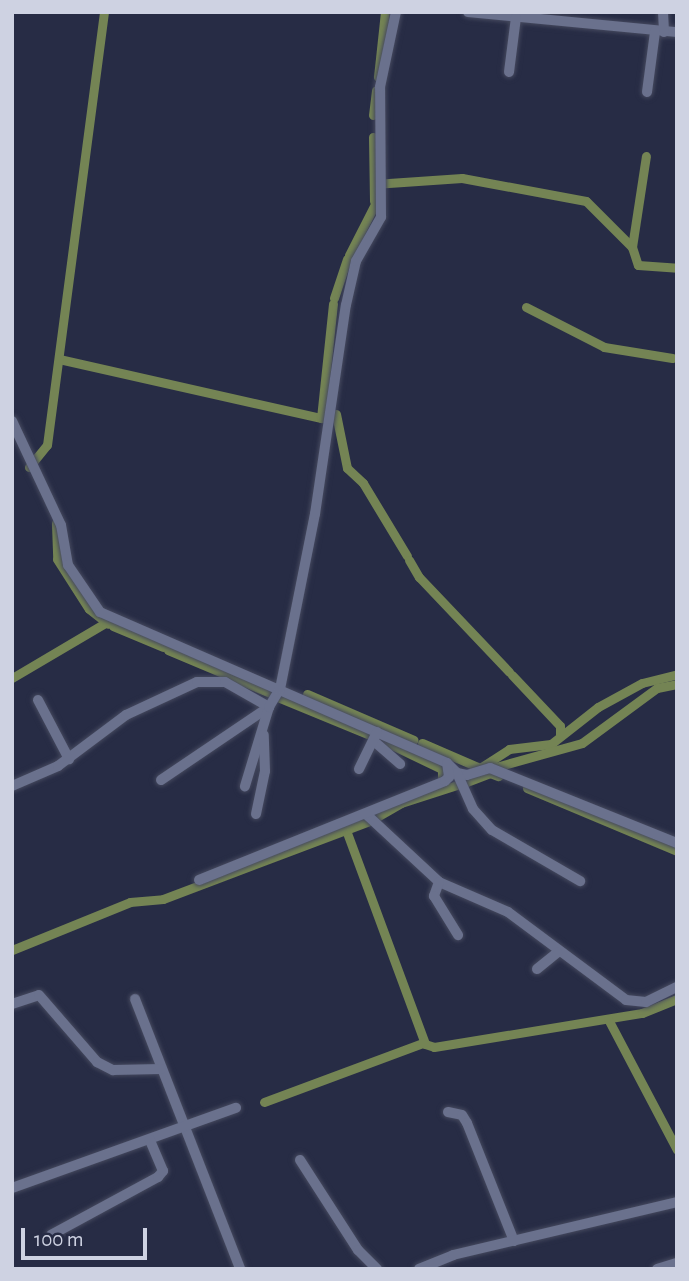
<!DOCTYPE html>
<html>
<head>
<meta charset="utf-8">
<style>
	body { margin:0 }
	#map { position:relative; width:689px; height:1281px; overflow:hidden; background:#272c45; font-family:"Alegreya Sans",sans-serif }
	div>[style] { position:absolute }
	[style*='--x'] { left:calc(var(--x)*1px); top:calc(var(--y)*1px); width:calc(var(--w)*1px); rotate:calc(var(--a)*1deg) }
	.canal>* { height:9px; margin:-4.5px; padding:0 4.5px; transform-origin:4.5px; border-radius:4.5px; background:#748454 }
	.roads { filter:drop-shadow(0 0 2px #45495e) drop-shadow(0 0 2px #45495e) }
	.minor>* { height:10px; margin:-5px; padding:0 5px; transform-origin:5px; border-radius:5px; background:#6a718d }
	span { translate:-50% -50%; white-space:nowrap; text-align:center; line-height:1.15; -webkit-text-stroke:6px #272c45; paint-order:stroke }
	.frame { position:absolute; inset:0; border:14px solid #ced2e2; pointer-events:none }
	.scale { position:absolute; left:21px; top:1228px; width:126px; height:32px; box-sizing:border-box; border:4px solid #ced2e2; border-top:0; padding-left:9px; font-size:21px; line-height:24px; white-space:nowrap; color:#ced2e2; -webkit-text-stroke:5px #272c45; paint-order:stroke }
</style>
</head>
<body>
<div id="map">
	<div class="canal">
		<i style="--x:378;--y:77;--w:65;--a:-83.9"></i>
		<i style="--x:373;--y:115;--w:25;--a:-83"></i>
		<i style="--x:373;--y:137;--w:64;--a:89.1"></i>
		<i style="--x:374;--y:184;--w:88;--a:-3.9"></i>
		<i style="--x:462;--y:178;--w:126;--a:10.5"></i>
		<i style="--x:586;--y:201;--w:65;--a:45"></i>
		<i style="--x:632;--y:247;--w:19;--a:72"></i>
		<i style="--x:638;--y:265;--w:39;--a:4"></i>
		<i style="--x:632;--y:247;--w:92;--a:-81.3"></i>
		<i style="--x:349;--y:255;--w:55;--a:-63"></i>
		<i style="--x:334;--y:298;--w:41;--a:-71.6"></i>
		<i style="--x:526;--y:307;--w:88;--a:27.1"></i>
		<i style="--x:604;--y:347;--w:69;--a:9.2"></i>
		<i style="--x:59;--y:359;--w:269;--a:12.7"></i>
		<i style="--x:321;--y:418;--w:115;--a:-84"></i>
		<i style="--x:336;--y:414;--w:55;--a:78.5"></i>
		<i style="--x:347;--y:468;--w:22;--a:43"></i>
		<i style="--x:363;--y:483;--w:85;--a:58.9"></i>
		<i style="--x:29;--y:467;--w:28;--a:-51"></i>
		<i style="--x:47;--y:445;--w:437;--a:-82.5"></i>
		<i style="--x:56;--y:523;--w:36;--a:88"></i>
		<i style="--x:57;--y:559;--w:59;--a:57.4"></i>
		<i style="--x:89;--y:609;--w:24;--a:38"></i>
		<i style="--x:409;--y:560;--w:20;--a:60"></i>
		<i style="--x:419;--y:577;--w:131;--a:46.5"></i>
		<i style="--x:113;--y:626;--w:54;--a:22.8"></i>
		<i style="--x:168;--y:650;--w:113;--a:22.9"></i>
		<i style="--x:512;--y:675;--w:70;--a:46.7"></i>
		<i style="--x:560;--y:726;--w:8;--a:90"></i>
		<i style="--x:12;--y:678;--w:108;--a:-30.6"></i>
		<i style="--x:307;--y:694;--w:116;--a:23.3"></i>
		<i style="--x:280;--y:698;--w:100;--a:22.4"></i>
		<i style="--x:379;--y:739;--w:70;--a:25.5"></i>
		<i style="--x:442;--y:769;--w:8;--a:90"></i>
		<i style="--x:422;--y:743;--w:63;--a:23.3"></i>
		<i style="--x:480;--y:768;--w:35;--a:-33"></i>
		<i style="--x:509;--y:749;--w:42;--a:-6.8"></i>
		<i style="--x:551;--y:744;--w:60;--a:-38.2"></i>
		<i style="--x:598;--y:707;--w:50;--a:-28.6"></i>
		<i style="--x:642;--y:683;--w:36;--a:-14"></i>
		<i style="--x:496;--y:767;--w:89;--a:-15.6"></i>
		<i style="--x:582;--y:743;--w:93;--a:-36.3"></i>
		<i style="--x:657;--y:688;--w:20;--a:-11"></i>
		<i style="--x:464;--y:783;--w:28;--a:-21"></i>
		<i style="--x:490;--y:773;--w:9;--a:21"></i>
		<i style="--x:527;--y:788;--w:163;--a:22.8"></i>
		<i style="--x:375;--y:818;--w:30;--a:-30"></i>
		<i style="--x:401;--y:803;--w:62;--a:-17.9"></i>
		<i style="--x:346;--y:830;--w:228;--a:69.7"></i>
		<i style="--x:425;--y:1044;--w:9;--a:18"></i>
		<i style="--x:434;--y:1047;--w:211;--a:-9.3"></i>
		<i style="--x:642;--y:1013;--w:38;--a:-22"></i>
		<i style="--x:12;--y:950;--w:127;--a:-22.1"></i>
		<i style="--x:130;--y:902;--w:33;--a:-5"></i>
		<i style="--x:163;--y:899;--w:220;--a:-20.7"></i>
		<i style="--x:608;--y:1019;--w:148;--a:62.2"></i>
		<i style="--x:264;--y:1102;--w:170;--a:-20.4"></i>
	</div>
	<div class="roads">
		<div class="minor">
			<i style="--x:468;--y:12;--w:210;--a:5.5"></i>
			<i style="--x:663;--y:12;--w:20;--a:87"></i>
			<i style="--x:509;--y:72;--w:55;--a:-82.7"></i>
			<i style="--x:647;--y:92;--w:61;--a:-82.4"></i>
			<i style="--x:12;--y:421;--w:115;--a:64.8"></i>
			<i style="--x:61;--y:525;--w:41;--a:80.1"></i>
			<i style="--x:68;--y:565;--w:57;--a:55.8"></i>
			<i style="--x:100;--y:612;--w:378;--a:23.5"></i>
			<i style="--x:447;--y:763;--w:14;--a:45"></i>
			<i style="--x:457;--y:773;--w:10;--a:11"></i>
			<i style="--x:467;--y:775;--w:24;--a:-17"></i>
			<i style="--x:490;--y:768;--w:201;--a:21.9"></i>
			<i style="--x:38;--y:700;--w:67;--a:62.3"></i>
			<i style="--x:376;--y:743;--w:32;--a:41"></i>
			<i style="--x:359;--y:769;--w:41;--a:-64.1"></i>
			<i style="--x:457;--y:773;--w:39;--a:66"></i>
			<i style="--x:473;--y:809;--w:28;--a:48"></i>
			<i style="--x:492;--y:830;--w:102;--a:30.1"></i>
			<i style="--x:161;--y:780;--w:130;--a:-34.1"></i>
			<i style="--x:269;--y:707;--w:83;--a:106.9"></i>
			<i style="--x:12;--y:786;--w:50;--a:-23.5"></i>
			<i style="--x:58;--y:766;--w:85;--a:-36.9"></i>
			<i style="--x:126;--y:715;--w:78;--a:-24.9"></i>
			<i style="--x:197;--y:682;--w:28;--a:0"></i>
			<i style="--x:225;--y:682;--w:51;--a:29.6"></i>
			<i style="--x:269;--y:707;--w:21;--a:-59"></i>
			<i style="--x:280;--y:689;--w:178;--a:-78.7"></i>
			<i style="--x:315;--y:514;--w:211;--a:-81.6"></i>
			<i style="--x:346;--y:305;--w:45;--a:-77.2"></i>
			<i style="--x:356;--y:261;--w:51;--a:-60.4"></i>
			<i style="--x:381;--y:217;--w:130;--a:-90.4"></i>
			<i style="--x:380;--y:87;--w:77;--a:-78"></i>
			<i style="--x:256;--y:814;--w:44;--a:-78.2"></i>
			<i style="--x:265;--y:771;--w:36;--a:-92"></i>
			<i style="--x:367;--y:815;--w:98;--a:42.9"></i>
			<i style="--x:439;--y:882;--w:75;--a:23.5"></i>
			<i style="--x:508;--y:912;--w:147;--a:36.7"></i>
			<i style="--x:626;--y:1000;--w:20;--a:6"></i>
			<i style="--x:646;--y:1002;--w:34;--a:-26"></i>
			<i style="--x:199;--y:880;--w:265;--a:-21.9"></i>
			<i style="--x:445;--y:781;--w:6;--a:-45"></i>
			<i style="--x:449;--y:777;--w:14;--a:-98"></i>
			<i style="--x:439;--y:882;--w:15;--a:110"></i>
			<i style="--x:434;--y:896;--w:46;--a:58.4"></i>
			<i style="--x:537;--y:969;--w:26;--a:-39"></i>
			<i style="--x:135;--y:999;--w:290;--a:68.7"></i>
			<i style="--x:12;--y:1004;--w:28;--a:-18"></i>
			<i style="--x:39;--y:995;--w:89;--a:49.1"></i>
			<i style="--x:97;--y:1062;--w:18;--a:27"></i>
			<i style="--x:113;--y:1070;--w:48;--a:-1.2"></i>
			<i style="--x:448;--y:1112;--w:14;--a:12"></i>
			<i style="--x:462;--y:1115;--w:9;--a:58"></i>
			<i style="--x:467;--y:1123;--w:127;--a:68.3"></i>
			<i style="--x:300;--y:1160;--w:107;--a:57.2"></i>
			<i style="--x:358;--y:1250;--w:27;--a:45"></i>
			<i style="--x:12;--y:1188;--w:238;--a:-19.7"></i>
			<i style="--x:51;--y:1235;--w:122;--a:-28.5"></i>
			<i style="--x:158;--y:1177;--w:8;--a:-50"></i>
			<i style="--x:163;--y:1171;--w:34;--a:-113"></i>
			<i style="--x:419;--y:1269;--w:37;--a:-22"></i>
			<i style="--x:453;--y:1255;--w:230;--a:-13.3"></i>
			<i style="--x:657;--y:1269;--w:21;--a:-17"></i>
		</div>
	</div>
	<div class="frame"></div>
	<div class="scale">100 m</div>
</div>
</body>
</html>
